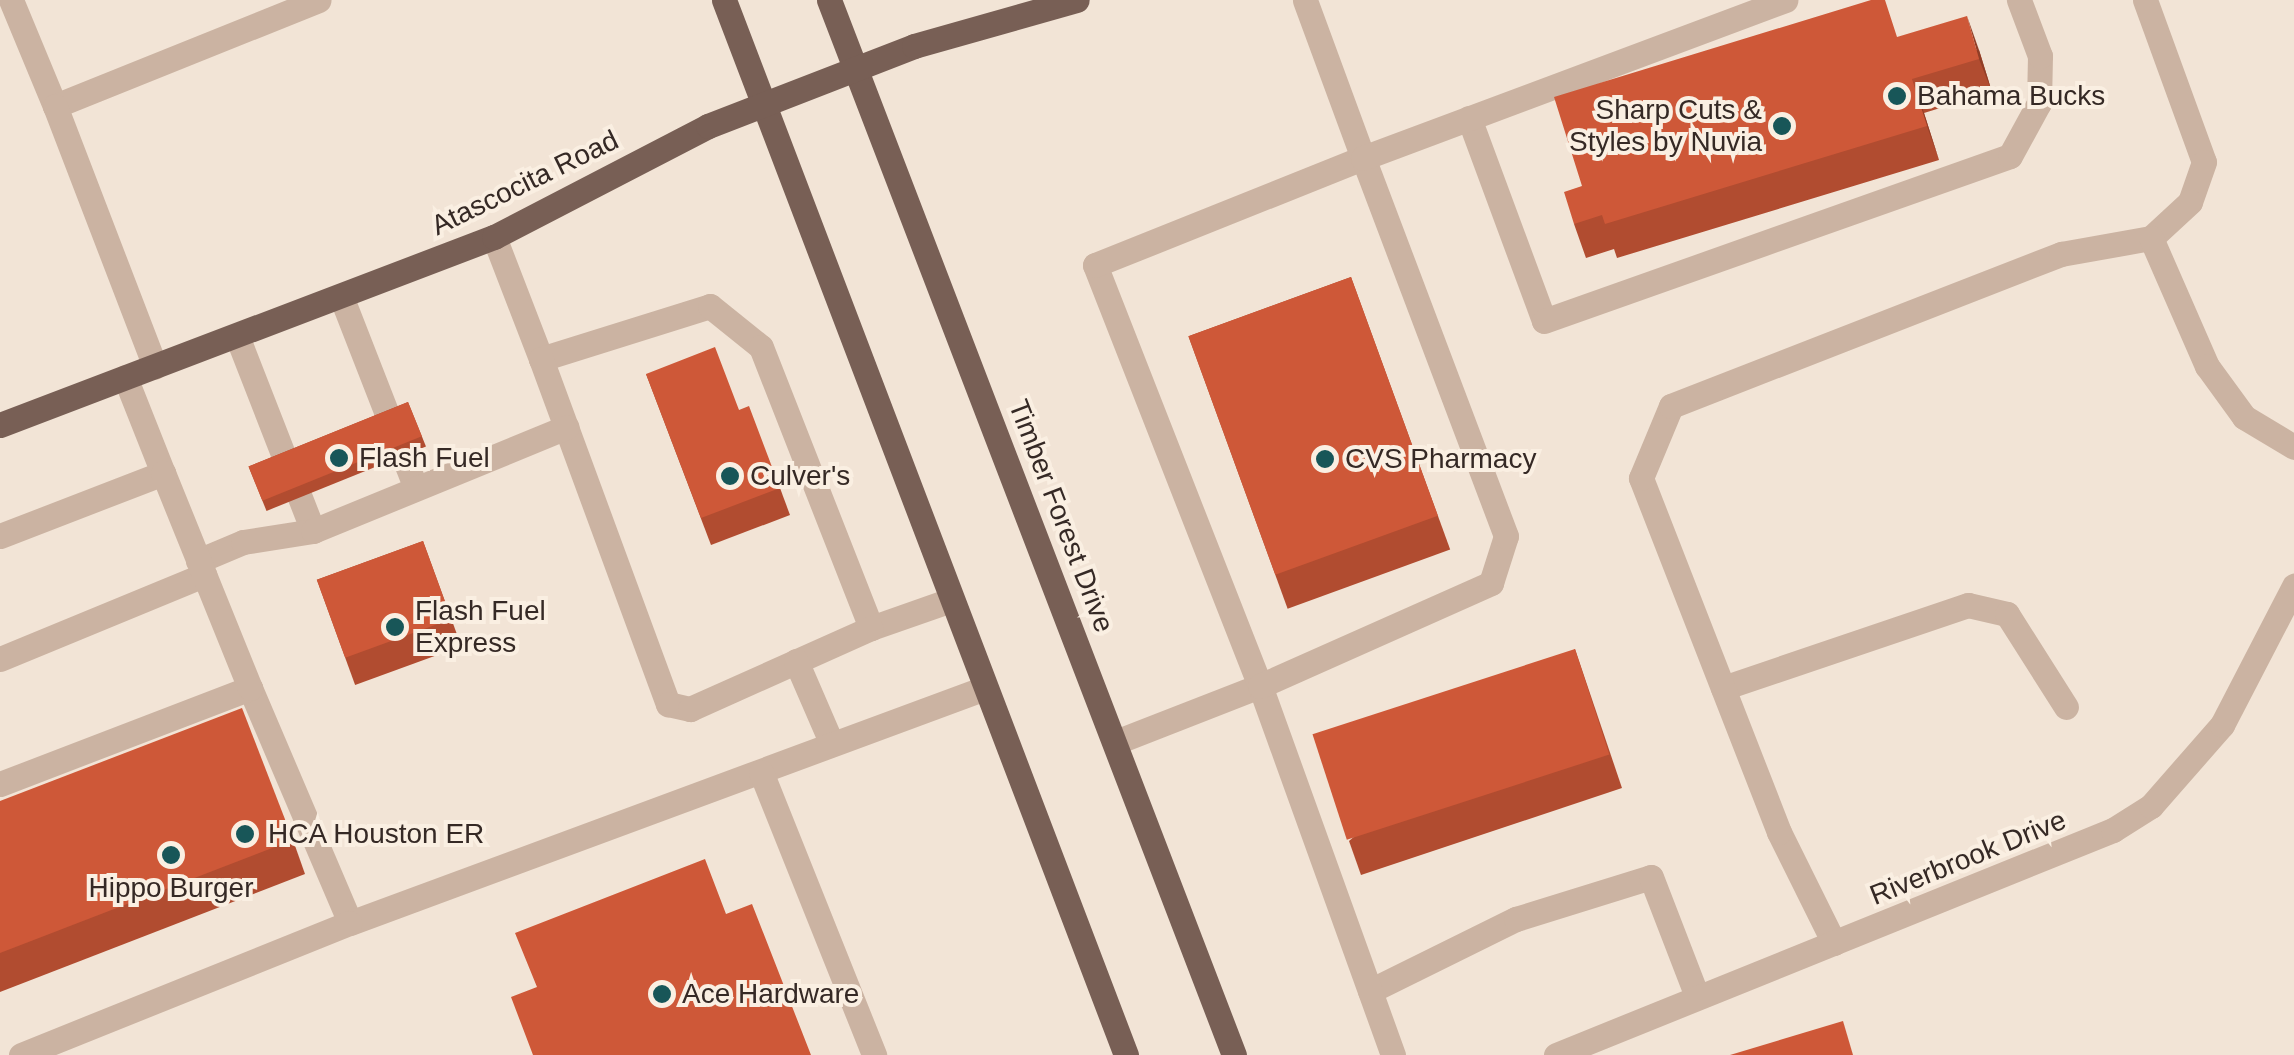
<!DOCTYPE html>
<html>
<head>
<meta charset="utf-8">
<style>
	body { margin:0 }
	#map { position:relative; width:2294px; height:1055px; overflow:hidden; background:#f2e4d6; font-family:Helvetica,sans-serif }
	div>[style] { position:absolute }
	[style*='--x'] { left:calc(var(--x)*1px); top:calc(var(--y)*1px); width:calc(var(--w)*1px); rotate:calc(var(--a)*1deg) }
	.minor>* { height:25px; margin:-12.5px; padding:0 12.5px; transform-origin:12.5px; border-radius:12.5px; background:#cbb3a2 }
	.major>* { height:25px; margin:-12.5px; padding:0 12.5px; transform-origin:12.5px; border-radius:12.5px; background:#785f55 }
	.wall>* { inset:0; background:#b14c30; transform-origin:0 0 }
	.shaded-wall>* { inset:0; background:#903e27 }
	.building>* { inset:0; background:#ce5838; transform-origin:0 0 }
	.dots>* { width:28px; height:28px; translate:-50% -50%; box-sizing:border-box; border:5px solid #faefe2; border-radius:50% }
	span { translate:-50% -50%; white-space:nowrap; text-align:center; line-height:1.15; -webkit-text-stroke:8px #faefe2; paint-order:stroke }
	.poi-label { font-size:28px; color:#352925 }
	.left { translate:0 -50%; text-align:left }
	.right { translate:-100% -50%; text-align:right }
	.street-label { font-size:28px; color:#352925 }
</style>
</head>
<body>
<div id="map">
	<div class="minor">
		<i style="--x:11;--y:0;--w:115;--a:67.5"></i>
		<i style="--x:55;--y:106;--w:284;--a:-21.9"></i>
		<i style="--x:2145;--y:0;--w:172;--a:70"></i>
		<i style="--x:2204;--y:162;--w:42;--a:109.3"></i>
		<i style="--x:2190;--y:202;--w:53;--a:137.3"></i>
		<i style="--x:55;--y:106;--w:279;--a:69"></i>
		<i style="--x:1469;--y:118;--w:216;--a:69.7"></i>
		<i style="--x:1544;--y:321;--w:494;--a:-19.5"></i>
		<i style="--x:2010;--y:156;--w:60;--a:-61.3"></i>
		<i style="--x:2039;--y:103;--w:47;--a:-88.8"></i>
		<i style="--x:2040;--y:56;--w:60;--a:-110.6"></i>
		<i style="--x:494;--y:237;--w:131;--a:68.9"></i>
		<i style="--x:541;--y:359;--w:177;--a:-17.4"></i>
		<i style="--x:710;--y:306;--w:65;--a:38.8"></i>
		<i style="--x:761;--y:347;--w:302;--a:68.6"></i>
		<i style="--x:871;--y:628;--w:85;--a:-19.3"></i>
		<i style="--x:341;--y:296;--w:206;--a:68.7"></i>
		<i style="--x:237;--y:336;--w:209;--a:68.7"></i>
		<i style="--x:541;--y:359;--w:368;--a:69.8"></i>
		<i style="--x:668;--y:704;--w:23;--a:13"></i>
		<i style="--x:690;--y:709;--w:198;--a:-24.1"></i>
		<i style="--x:0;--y:536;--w:175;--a:-21.1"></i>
		<i style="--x:163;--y:473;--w:103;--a:-111.6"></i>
		<i style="--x:198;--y:561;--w:49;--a:-22.9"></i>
		<i style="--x:243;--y:542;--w:71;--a:-8.9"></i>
		<i style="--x:313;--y:531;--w:274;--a:-22.3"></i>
		<i style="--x:0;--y:659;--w:221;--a:-22.4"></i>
		<i style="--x:796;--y:661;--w:90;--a:66.6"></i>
		<i style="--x:250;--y:688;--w:255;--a:66.9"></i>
		<i style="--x:350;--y:923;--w:677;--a:-20.31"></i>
		<i style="--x:1723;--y:688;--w:259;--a:-18.7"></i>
		<i style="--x:1968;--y:605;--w:40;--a:13"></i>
		<i style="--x:2007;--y:614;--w:110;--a:57.6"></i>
		<i style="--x:1116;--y:742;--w:155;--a:-21.3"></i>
		<i style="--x:1260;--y:686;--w:452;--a:-111.4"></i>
		<i style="--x:1095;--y:265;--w:289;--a:-21.8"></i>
		<i style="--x:1363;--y:158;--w:168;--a:-110.2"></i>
		<i style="--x:761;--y:772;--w:305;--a:68.2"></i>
		<i style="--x:0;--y:784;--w:268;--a:-21"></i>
		<i style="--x:250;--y:688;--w:232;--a:-112"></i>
		<i style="--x:1834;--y:943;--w:124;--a:-116.4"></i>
		<i style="--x:1779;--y:832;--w:380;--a:-111.3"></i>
		<i style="--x:1641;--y:478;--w:78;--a:-67.4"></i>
		<i style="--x:1671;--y:406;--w:419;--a:-21.3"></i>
		<i style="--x:2061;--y:254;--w:91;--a:-10.1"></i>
		<i style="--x:2151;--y:238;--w:140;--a:66.4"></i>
		<i style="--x:2207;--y:366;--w:63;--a:54"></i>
		<i style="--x:2244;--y:417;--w:58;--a:31"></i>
		<i style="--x:1370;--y:991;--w:163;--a:-26.3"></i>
		<i style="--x:1516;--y:919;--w:141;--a:-17.3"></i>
		<i style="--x:1651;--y:877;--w:128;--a:68.9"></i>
		<i style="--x:21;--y:1055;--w:354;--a:-21.9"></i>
		<i style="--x:1393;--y:1055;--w:392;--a:-109.8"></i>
		<i style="--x:1260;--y:686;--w:253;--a:-24"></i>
		<i style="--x:1491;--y:583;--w:49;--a:-72.3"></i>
		<i style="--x:1506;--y:536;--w:404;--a:-110.7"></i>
		<i style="--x:1363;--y:158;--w:451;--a:-20.5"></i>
		<i style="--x:1556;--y:1055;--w:601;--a:-22"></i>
		<i style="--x:2113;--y:830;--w:45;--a:-32.3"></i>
		<i style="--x:2151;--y:806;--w:108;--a:-48.8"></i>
		<i style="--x:2222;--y:725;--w:157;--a:-62.6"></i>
	</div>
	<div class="major">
		<i style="--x:724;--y:0;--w:1129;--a:69.14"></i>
		<i style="--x:829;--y:0;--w:1130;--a:69"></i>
		<i style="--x:0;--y:425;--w:529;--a:-20.84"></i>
		<i style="--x:494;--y:237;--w:241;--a:-27.4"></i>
		<i style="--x:708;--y:126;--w:221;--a:-21.2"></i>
		<i style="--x:914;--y:46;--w:169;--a:-15.8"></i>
	</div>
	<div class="wall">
		<i style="clip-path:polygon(1899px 37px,1979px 50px,1992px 92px,1924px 113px,1939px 160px,1617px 258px,1614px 249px,1586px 258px,1574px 224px,1582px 186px)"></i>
		<i style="left:1351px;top:277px;width:290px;height:173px;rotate:70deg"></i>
		<i style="clip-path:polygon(646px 374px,739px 410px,780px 488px,790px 515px,711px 545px)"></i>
		<i style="left:408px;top:402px;width:48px;height:172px;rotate:68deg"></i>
		<i style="left:423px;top:541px;width:112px;height:113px;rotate:70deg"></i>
		<i style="clip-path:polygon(1575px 649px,1622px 788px,1361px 875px,1349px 841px)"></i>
		<i style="clip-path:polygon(0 801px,293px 840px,305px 874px,0 992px)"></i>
	</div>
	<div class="shaded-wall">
		<i style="clip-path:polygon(1967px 16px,1979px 50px,1992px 92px,1979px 59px)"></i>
		<i style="clip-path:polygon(1912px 79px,1924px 113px,1939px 160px,1927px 126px)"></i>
	</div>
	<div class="building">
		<i style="clip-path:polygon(1871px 0,1885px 0,1897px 37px,1967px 16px,1979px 59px,1912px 79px,1927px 126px,1605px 224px,1602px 215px,1574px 224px,1564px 192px,1582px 186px,1554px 97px)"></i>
		<i style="left:1351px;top:277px;width:254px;height:173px;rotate:70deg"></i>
		<i style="clip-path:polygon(715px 347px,739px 410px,749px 406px,780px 488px,701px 518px,646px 374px)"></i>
		<i style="left:408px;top:402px;width:37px;height:172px;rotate:68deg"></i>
		<i style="left:423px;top:541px;width:83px;height:113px;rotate:70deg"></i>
		<i style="left:1575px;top:649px;width:111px;height:276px;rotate:72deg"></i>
		<i style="clip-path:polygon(242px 708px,293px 840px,0 953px,0 801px)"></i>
		<i style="clip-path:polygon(705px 859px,726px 914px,752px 904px,811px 1055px,533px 1055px,511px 997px,537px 987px,515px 933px)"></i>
		<i style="clip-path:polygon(1843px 1021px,1853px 1055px,1730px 1055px)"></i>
	</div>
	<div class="dots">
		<i style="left:1897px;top:96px;background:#185658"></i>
		<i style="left:1782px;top:126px;background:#185658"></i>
		<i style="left:339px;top:458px;background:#185658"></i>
		<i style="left:1325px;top:459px;background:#185658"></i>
		<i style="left:730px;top:476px;background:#185658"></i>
		<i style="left:395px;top:627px;background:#185658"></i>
		<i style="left:245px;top:834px;background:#185658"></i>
		<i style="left:171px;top:855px;background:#185658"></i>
		<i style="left:662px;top:994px;background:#185658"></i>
	</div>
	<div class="poi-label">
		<span class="left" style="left:1917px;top:96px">Bahama Bucks</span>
		<span class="right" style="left:1762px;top:126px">Sharp Cuts &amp;<br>Styles by Nuvia</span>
		<span class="left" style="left:359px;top:458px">Flash Fuel</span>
		<span class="left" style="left:1345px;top:459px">CVS Pharmacy</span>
		<span class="left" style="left:750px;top:476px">Culver's</span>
		<span class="left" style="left:415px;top:627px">Flash Fuel<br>Express</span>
		<span class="left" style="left:268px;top:834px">HCA Houston ER</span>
		<span style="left:171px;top:888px">Hippo Burger</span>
		<span class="left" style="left:682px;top:994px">Ace Hardware</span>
	</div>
	<div class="street-label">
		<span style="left:525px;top:183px;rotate:-26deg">Atascocita Road</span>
		<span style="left:1061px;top:516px;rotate:69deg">Timber Forest Drive</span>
		<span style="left:1968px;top:858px;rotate:-22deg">Riverbrook Drive</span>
	</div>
</div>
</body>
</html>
